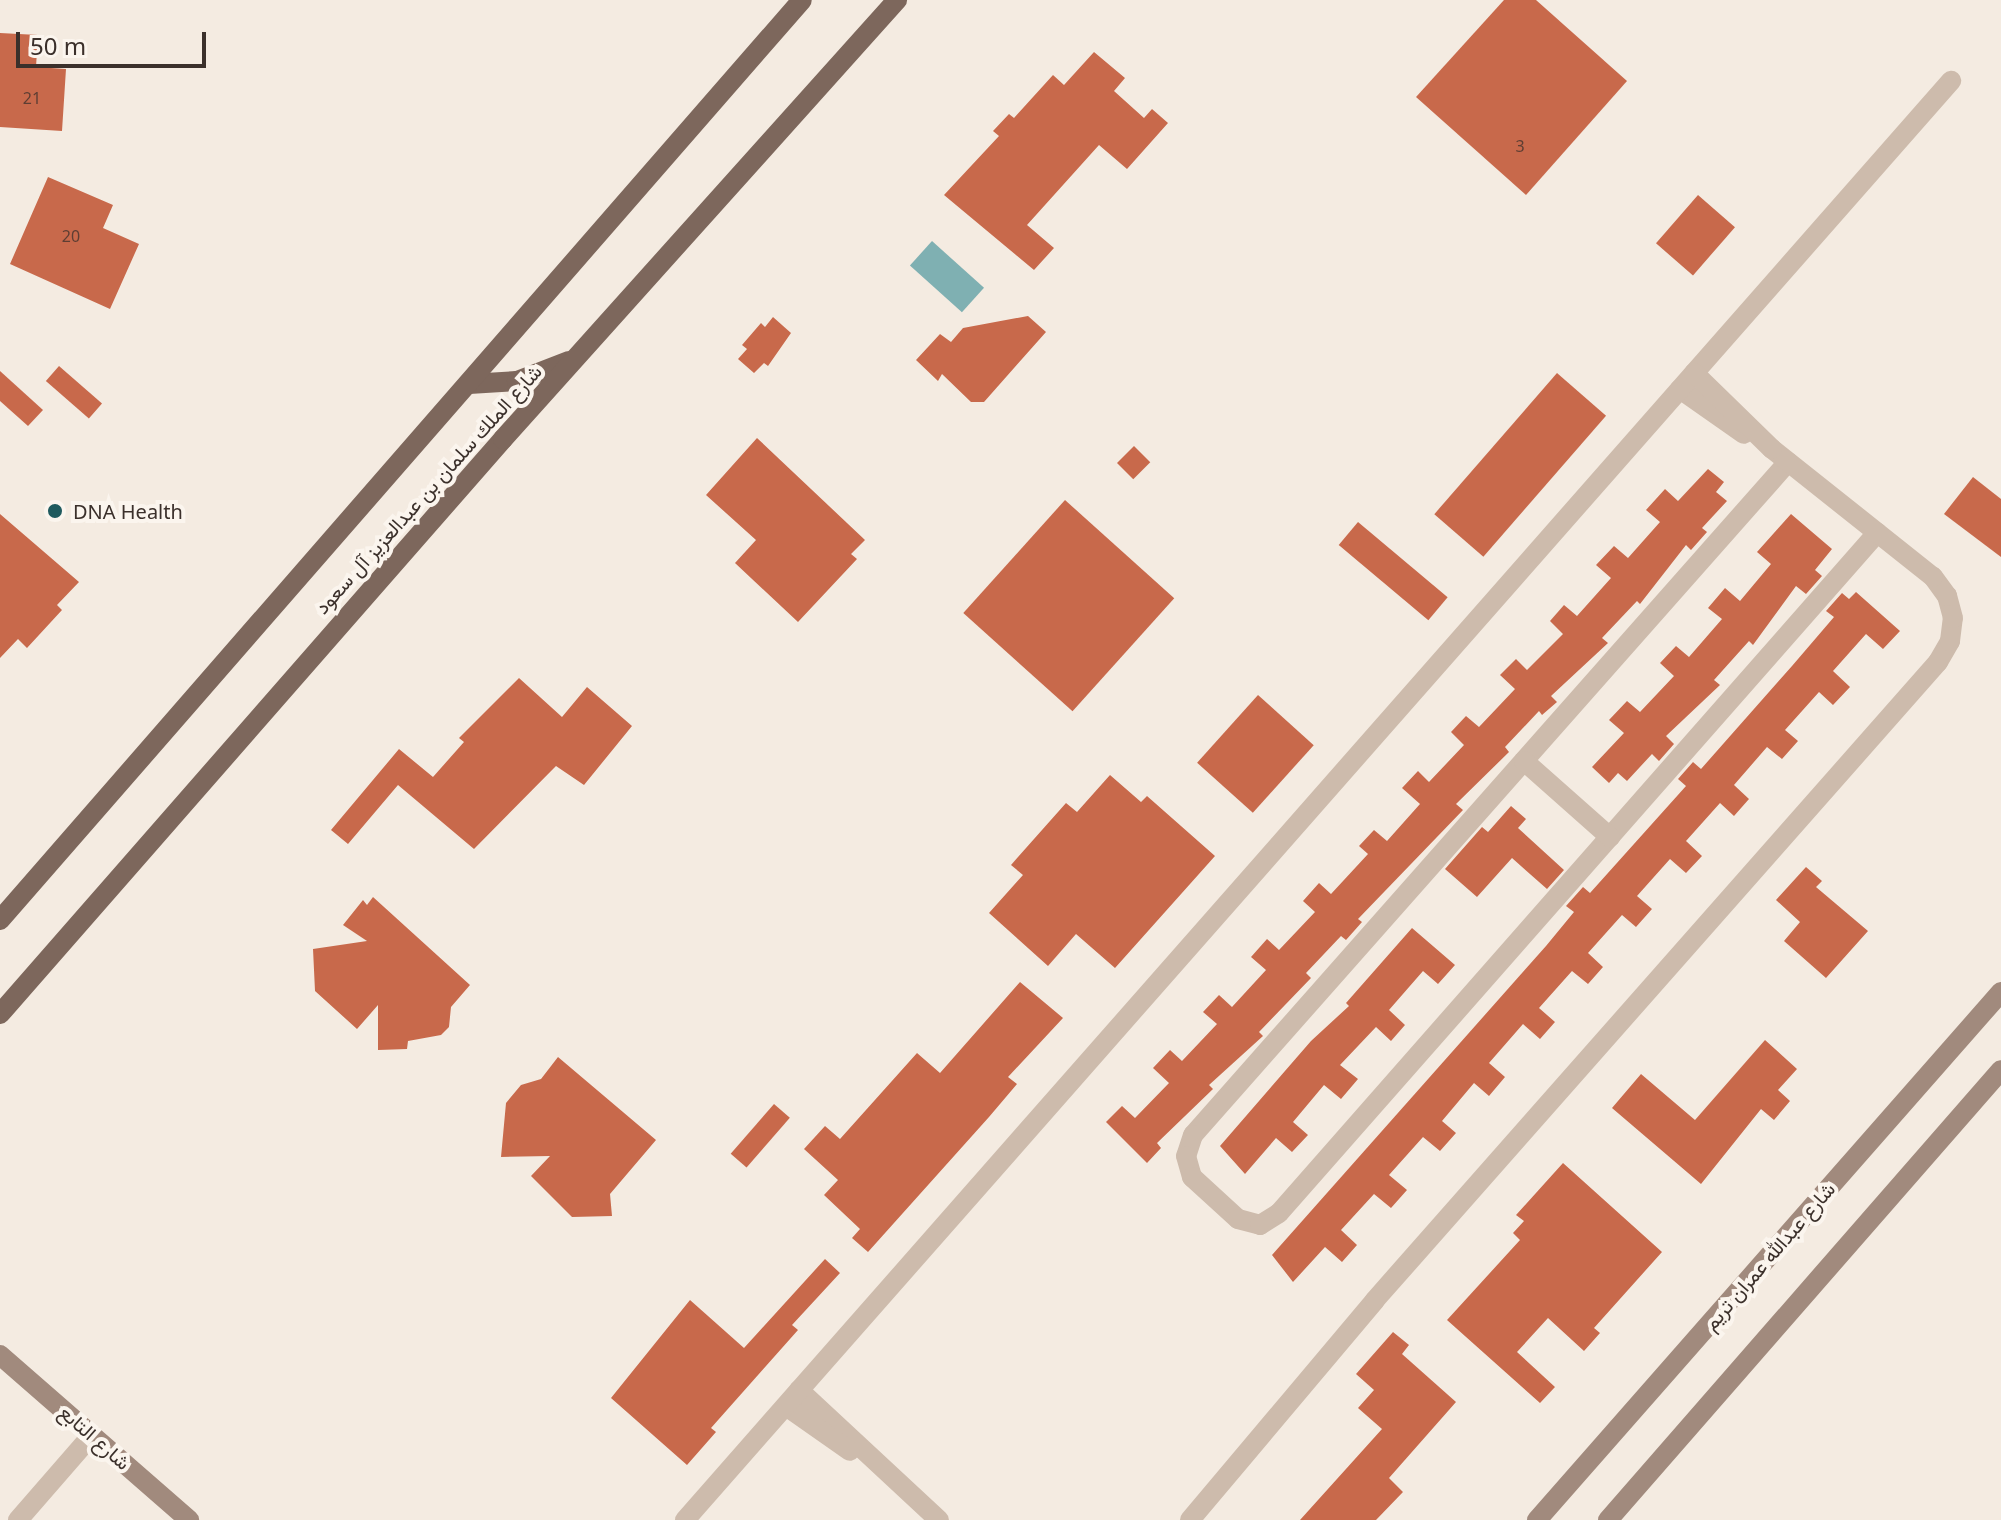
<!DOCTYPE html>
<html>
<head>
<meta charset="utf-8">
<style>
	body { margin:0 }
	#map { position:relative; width:2001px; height:1520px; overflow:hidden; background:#f4ebe1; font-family:"Noto Sans",Vazirmatn,sans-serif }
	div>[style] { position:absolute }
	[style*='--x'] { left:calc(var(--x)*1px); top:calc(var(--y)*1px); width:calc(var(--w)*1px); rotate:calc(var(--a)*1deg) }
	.water>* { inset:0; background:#7fb0b2; transform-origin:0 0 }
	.building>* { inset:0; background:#c8694b; transform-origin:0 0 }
	.street>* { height:20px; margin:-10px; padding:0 10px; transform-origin:10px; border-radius:10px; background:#cdbbac }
	.secondary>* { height:20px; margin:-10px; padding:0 10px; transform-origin:10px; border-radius:10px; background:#a18a7d }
	.primary>* { height:20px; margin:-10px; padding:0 10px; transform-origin:10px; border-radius:10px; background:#7d675c }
	.dots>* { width:22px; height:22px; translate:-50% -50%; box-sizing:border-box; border:4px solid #fbf5ee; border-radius:50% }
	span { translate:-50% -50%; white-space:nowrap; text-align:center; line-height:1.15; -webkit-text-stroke:8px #fbf5ee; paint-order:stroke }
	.number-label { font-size:16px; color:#5e3e33 }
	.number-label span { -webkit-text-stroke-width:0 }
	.street-label { font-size:20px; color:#3b302b }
	.poi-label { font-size:20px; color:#3b302b }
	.left { translate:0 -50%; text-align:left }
	.scale { position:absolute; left:16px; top:32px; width:190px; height:36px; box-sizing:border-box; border:4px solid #3b302b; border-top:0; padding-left:10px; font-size:24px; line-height:28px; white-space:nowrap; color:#3b302b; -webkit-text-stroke:6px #fbf5ee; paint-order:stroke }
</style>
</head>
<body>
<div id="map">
	<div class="water">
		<i style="left:932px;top:241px;width:70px;height:33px;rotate:42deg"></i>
	</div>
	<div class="building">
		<i style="clip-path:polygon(1504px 0,1536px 0,1627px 81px,1526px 195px,1416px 97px)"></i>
		<i style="clip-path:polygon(0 33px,38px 35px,36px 67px,66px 69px,62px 131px,0 127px)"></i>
		<i style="clip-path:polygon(1094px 52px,1125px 78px,1114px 91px,1144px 118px,1152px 109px,1168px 123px,1127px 169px,1099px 145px,1027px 225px,1054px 248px,1034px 270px,944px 195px,999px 136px,993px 131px,1009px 114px,1014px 118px,1053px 75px,1064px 85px)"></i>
		<i style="clip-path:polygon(48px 177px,113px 205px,103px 228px,139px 244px,110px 309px,10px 264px)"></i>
		<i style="left:1698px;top:195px;width:49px;height:64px;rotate:41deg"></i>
		<i style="clip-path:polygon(1028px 316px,1046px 332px,984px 402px,971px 402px,942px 374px,938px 381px,916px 360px,940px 334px,951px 342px,963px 328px)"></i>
		<i style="clip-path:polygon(773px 317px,791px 333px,768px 366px,764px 363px,754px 373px,738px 359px,747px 349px,742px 345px,761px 323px,765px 327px)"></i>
		<i style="left:59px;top:366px;width:57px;height:20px;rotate:41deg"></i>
		<i style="clip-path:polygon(0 371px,43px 410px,28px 426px,0 401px)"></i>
		<i style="left:1557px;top:373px;width:65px;height:187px;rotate:41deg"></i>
		<i style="clip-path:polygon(757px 438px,865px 540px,851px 554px,857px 559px,798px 622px,735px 563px,756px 540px,706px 495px)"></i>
		<i style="left:1134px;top:446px;width:23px;height:24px;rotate:45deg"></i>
		<i style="clip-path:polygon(1708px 469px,1724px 482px,1716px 492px,1727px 501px,1702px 528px,1707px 532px,1691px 550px,1686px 545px,1640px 604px,1637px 601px,1602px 638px,1608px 643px,1551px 696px,1557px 702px,1542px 715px,1539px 711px,1505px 747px,1509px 752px,1456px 804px,1463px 810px,1358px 919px,1362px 922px,1346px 940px,1341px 936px,1306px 973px,1311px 978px,1259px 1032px,1263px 1036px,1209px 1085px,1213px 1089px,1157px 1143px,1161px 1148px,1147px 1163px,1106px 1122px,1122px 1106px,1135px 1118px,1169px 1083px,1153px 1068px,1170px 1050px,1182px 1061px,1217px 1024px,1203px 1012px,1219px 995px,1232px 1007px,1266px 970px,1251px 957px,1267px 939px,1279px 950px,1315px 912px,1303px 901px,1319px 883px,1331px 894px,1368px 854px,1359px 846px,1374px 830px,1387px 841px,1420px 804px,1402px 788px,1418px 771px,1429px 782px,1464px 745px,1451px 732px,1466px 716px,1479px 727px,1515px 689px,1500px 675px,1516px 659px,1527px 670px,1563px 634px,1550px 621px,1564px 605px,1577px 616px,1611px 578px,1596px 565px,1614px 546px,1628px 558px,1660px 522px,1646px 510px,1665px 489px,1678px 501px)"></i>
		<i style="clip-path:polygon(1973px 477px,2001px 499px,2001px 557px,1944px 514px)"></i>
		<i style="left:1065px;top:500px;width:147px;height:152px;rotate:42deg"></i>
		<i style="clip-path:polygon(0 514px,79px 582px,57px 605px,62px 610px,27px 648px,18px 639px,0 658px)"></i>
		<i style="clip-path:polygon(1791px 514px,1832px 549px,1815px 570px,1822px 576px,1806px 594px,1796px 586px,1753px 645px,1749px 641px,1714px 680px,1720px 685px,1666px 736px,1674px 744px,1659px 761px,1652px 754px,1627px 781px,1618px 773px,1609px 783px,1592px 767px,1624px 733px,1609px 720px,1627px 701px,1640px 712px,1674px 676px,1660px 663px,1676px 646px,1689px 657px,1722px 619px,1708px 608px,1725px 588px,1740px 601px,1771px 564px,1757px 552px)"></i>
		<i style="left:1358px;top:522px;width:117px;height:30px;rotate:40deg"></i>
		<i style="clip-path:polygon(1856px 592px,1900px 631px,1883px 649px,1866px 634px,1833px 671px,1850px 687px,1833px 705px,1819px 692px,1785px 730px,1798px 741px,1782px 759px,1767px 747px,1734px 785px,1749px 799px,1734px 816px,1720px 803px,1686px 841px,1702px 856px,1686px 873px,1670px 859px,1637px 896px,1652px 909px,1636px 927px,1622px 915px,1588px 953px,1603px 967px,1588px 984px,1572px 971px,1539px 1008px,1555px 1022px,1540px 1039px,1523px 1024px,1489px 1063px,1505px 1077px,1489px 1096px,1474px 1083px,1442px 1121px,1456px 1133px,1440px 1151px,1423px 1137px,1389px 1175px,1407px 1190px,1391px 1208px,1374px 1194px,1341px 1230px,1357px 1245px,1342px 1262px,1325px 1247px,1293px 1282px,1272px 1255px,1546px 946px,1574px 912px,1566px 906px,1583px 887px,1590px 893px,1686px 786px,1678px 779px,1693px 762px,1701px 769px,1792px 666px,1834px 617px,1826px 611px,1842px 593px,1849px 599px)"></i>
		<i style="clip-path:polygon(519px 678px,562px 717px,587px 687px,632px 726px,584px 785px,556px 766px,474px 849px,398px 785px,348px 844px,331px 830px,399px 749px,433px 777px,464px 742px,459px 738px)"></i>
		<i style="left:1258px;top:695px;width:75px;height:91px;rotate:42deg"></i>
		<i style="clip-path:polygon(1110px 775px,1141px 802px,1147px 796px,1215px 856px,1115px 968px,1076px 934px,1048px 966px,989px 913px,1023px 875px,1011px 865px,1066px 803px,1077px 812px)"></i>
		<i style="clip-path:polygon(1511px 806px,1526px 819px,1518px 828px,1564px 870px,1547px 889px,1512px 858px,1477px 897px,1445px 869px,1482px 827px,1488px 832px)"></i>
		<i style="clip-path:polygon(1806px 867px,1822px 881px,1816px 887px,1868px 931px,1826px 978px,1784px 941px,1800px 922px,1776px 900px)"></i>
		<i style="clip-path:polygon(373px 897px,470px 985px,451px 1007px,449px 1027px,441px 1035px,408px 1041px,407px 1049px,378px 1050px,378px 1005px,357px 1029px,315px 991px,313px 949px,367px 941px,343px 925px,363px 900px,367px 905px)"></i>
		<i style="clip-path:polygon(1412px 928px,1455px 965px,1438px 984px,1423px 971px,1389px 1010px,1405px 1025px,1391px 1041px,1376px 1027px,1340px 1065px,1358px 1079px,1341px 1099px,1324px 1085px,1293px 1122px,1308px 1135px,1292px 1152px,1276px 1138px,1245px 1174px,1220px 1146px,1311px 1041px,1349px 1006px,1346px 1003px)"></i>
		<i style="clip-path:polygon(1020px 982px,1063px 1018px,1008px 1077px,1017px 1084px,989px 1117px,868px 1252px,852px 1238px,860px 1229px,824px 1195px,838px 1180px,804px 1149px,825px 1126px,840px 1139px,917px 1053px,940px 1073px)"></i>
		<i style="clip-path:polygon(1765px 1040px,1797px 1069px,1778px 1090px,1790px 1101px,1774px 1120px,1761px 1109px,1701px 1184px,1612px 1108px,1641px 1074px,1695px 1120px)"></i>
		<i style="clip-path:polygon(558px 1057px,656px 1140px,610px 1194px,612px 1216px,572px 1217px,531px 1176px,550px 1156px,501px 1157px,506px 1103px,521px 1085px,541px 1079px)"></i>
		<i style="left:774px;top:1104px;width:21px;height:66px;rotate:41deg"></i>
		<i style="clip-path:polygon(1563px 1163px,1662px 1252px,1594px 1328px,1600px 1333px,1584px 1351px,1548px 1318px,1517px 1352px,1555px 1387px,1540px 1403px,1447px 1320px,1520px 1240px,1513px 1233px,1524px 1221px,1516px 1215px)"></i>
		<i style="clip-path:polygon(825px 1259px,840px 1273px,792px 1325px,798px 1330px,711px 1428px,716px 1432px,687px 1465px,611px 1398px,690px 1300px,744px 1348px)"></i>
		<i style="clip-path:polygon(1393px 1332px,1409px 1345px,1402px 1354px,1456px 1402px,1389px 1478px,1403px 1492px,1376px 1520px,1300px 1520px,1382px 1429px,1358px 1408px,1374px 1390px,1356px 1374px)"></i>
	</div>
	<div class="street">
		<i style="--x:1680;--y:389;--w:78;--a:35.1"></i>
		<i style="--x:1788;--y:462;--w:898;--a:131.48"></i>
		<i style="--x:1193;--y:1135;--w:22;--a:108"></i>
		<i style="--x:1186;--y:1156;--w:22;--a:74"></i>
		<i style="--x:1192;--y:1177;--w:62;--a:42.4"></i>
		<i style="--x:1238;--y:1219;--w:23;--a:15"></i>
		<i style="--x:1260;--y:1225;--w:22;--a:-32"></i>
		<i style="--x:1279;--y:1213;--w:906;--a:-48.67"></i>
		<i style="--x:1524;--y:761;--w:115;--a:41.5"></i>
		<i style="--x:799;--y:1390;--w:191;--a:42.9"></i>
		<i style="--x:786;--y:1406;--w:78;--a:35.1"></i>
		<i style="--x:18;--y:1520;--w:113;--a:-49"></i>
		<i style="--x:685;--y:1520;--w:1917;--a:-48.66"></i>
		<i style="--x:1190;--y:1520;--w:287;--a:-49.9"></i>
		<i style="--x:1375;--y:1300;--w:851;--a:-48.57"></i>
		<i style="--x:1938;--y:662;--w:24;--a:-60"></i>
		<i style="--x:1950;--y:641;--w:23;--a:-83"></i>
		<i style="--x:1953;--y:618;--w:23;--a:-105"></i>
		<i style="--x:1947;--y:596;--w:24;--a:-126"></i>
		<i style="--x:1933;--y:577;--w:206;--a:-141.5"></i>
		<i style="--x:1772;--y:449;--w:109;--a:-135.7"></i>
	</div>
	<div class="secondary">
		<i style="--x:0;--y:1355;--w:251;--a:41.1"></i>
		<i style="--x:1537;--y:1520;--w:703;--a:-48.69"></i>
		<i style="--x:1608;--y:1520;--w:597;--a:-48.87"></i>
	</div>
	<div class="primary">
		<i style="--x:469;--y:384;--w:48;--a:-3.6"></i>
		<i style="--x:517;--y:381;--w:56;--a:-21"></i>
		<i style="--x:0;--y:920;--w:1220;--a:-48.92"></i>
		<i style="--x:0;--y:1014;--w:764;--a:-48.82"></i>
		<i style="--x:503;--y:439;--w:590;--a:-48.09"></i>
	</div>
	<div class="dots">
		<i style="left:55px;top:511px;background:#1f5a5e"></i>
	</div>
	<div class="number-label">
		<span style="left:32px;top:98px">21</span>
		<span style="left:1520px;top:146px">3</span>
		<span style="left:71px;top:236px">20</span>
	</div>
	<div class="street-label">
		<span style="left:428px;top:489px;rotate:-48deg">شارع الملك سلمان بن عبدالعزيز آل سعود</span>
		<span style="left:1769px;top:1256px;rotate:-49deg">شارع عبدالله عمران تريم</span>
		<span style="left:95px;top:1437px;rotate:41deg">شارع التابع</span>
	</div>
	<div class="poi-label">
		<span class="left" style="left:73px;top:511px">DNA Health</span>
	</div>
	<div class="scale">50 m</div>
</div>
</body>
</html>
